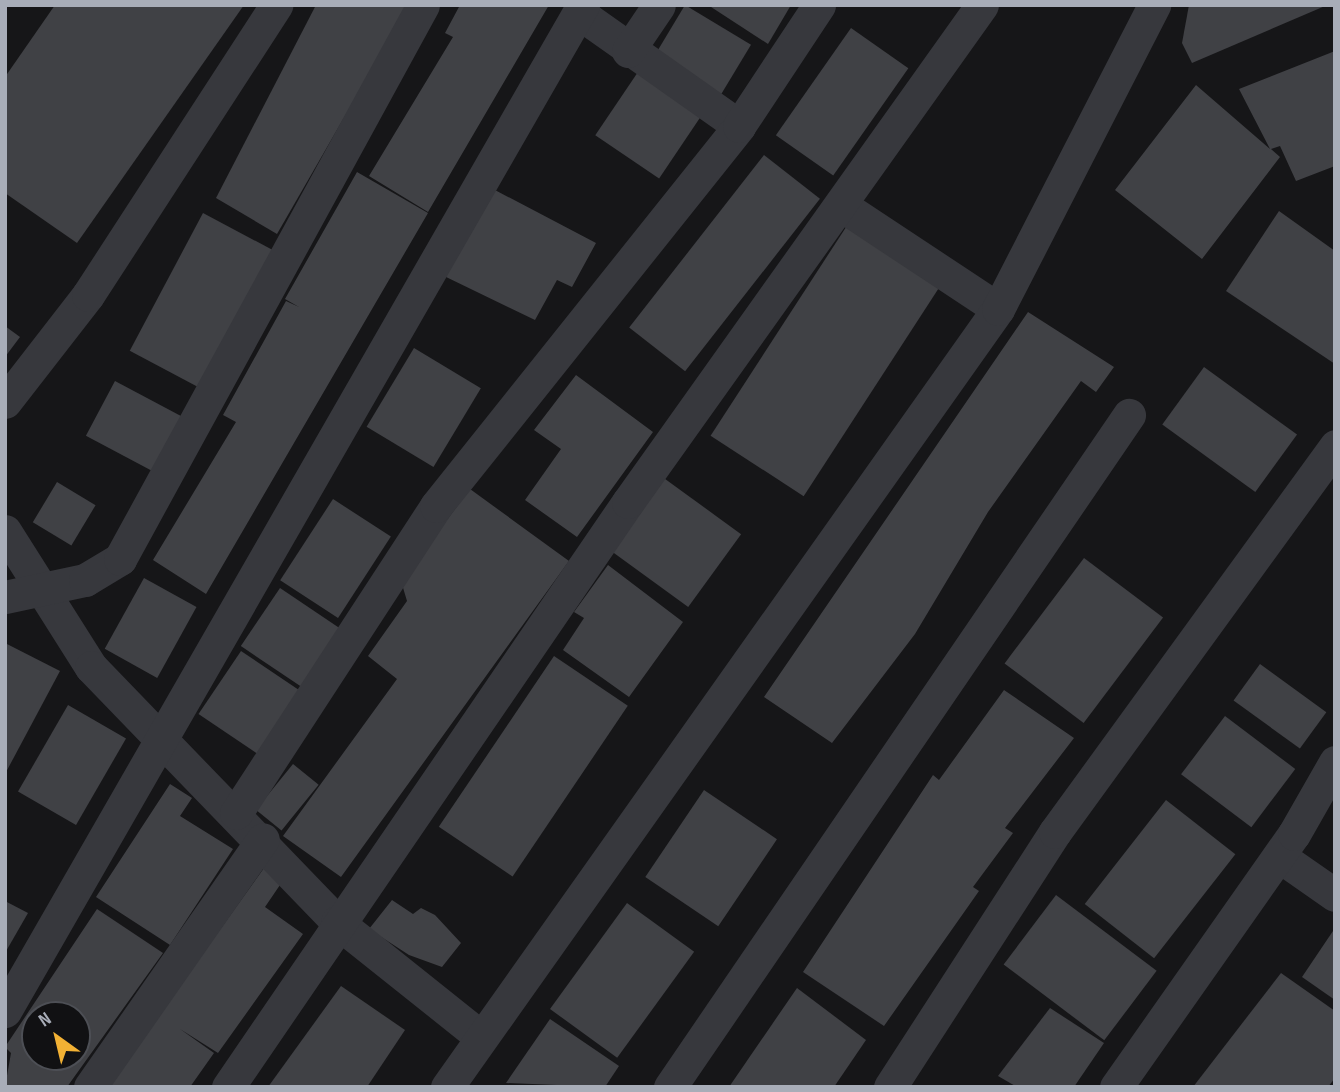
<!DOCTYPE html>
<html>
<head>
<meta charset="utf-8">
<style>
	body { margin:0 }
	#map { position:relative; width:1340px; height:1092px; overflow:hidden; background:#161618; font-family:"Sofia Sans Condensed",sans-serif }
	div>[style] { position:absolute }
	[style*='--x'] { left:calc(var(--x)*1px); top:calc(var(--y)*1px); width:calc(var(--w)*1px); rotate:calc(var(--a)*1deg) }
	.building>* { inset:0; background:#404145; transform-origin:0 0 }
	.minor>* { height:33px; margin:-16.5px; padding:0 16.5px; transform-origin:16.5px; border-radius:16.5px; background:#37383d }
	span { translate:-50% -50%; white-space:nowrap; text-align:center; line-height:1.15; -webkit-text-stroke:5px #111113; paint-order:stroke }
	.frame { position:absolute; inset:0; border:7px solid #a8adb8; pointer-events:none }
	.north { position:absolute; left:21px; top:1001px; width:70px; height:70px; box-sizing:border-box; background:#111113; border:2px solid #4d4f55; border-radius:50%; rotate:326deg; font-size:19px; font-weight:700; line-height:28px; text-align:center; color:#a8adb8 }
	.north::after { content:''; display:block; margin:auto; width:24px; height:32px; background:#f2b134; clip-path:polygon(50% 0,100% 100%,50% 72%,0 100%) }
</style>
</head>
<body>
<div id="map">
	<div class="building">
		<i style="clip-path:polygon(55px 5px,244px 5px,77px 243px,5px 193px,5px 77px)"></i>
		<i style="clip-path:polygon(316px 5px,409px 5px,277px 234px,216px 198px)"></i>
		<i style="clip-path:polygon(460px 5px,549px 5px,428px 212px,369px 176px,453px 37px,445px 33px)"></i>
		<i style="left:685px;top:5px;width:77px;height:58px;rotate:31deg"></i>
		<i style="clip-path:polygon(708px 5px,791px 5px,768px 44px)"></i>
		<i style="clip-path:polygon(1189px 5px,1325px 5px,1325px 6px,1192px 63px,1182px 43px)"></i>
		<i style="left:851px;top:28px;width:70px;height:131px;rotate:35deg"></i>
		<i style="clip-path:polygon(1335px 51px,1335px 166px,1296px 181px,1280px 146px,1271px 149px,1280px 157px,1202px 259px,1115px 190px,1196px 85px,1270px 149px,1239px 89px)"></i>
		<i style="left:640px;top:69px;width:77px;height:80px;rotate:34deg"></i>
		<i style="left:764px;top:155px;width:71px;height:219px;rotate:38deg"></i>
		<i style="clip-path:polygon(357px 172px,428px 213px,206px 594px,153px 560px,236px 422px,223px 415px,286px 301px,299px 307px,285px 299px)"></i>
		<i style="clip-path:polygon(493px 189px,596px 243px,572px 287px,557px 280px,535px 320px,444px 276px)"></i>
		<i style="clip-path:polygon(1279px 211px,1335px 251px,1335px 364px,1226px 291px)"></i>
		<i style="left:203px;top:213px;width:80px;height:156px;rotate:28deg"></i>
		<i style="left:850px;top:221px;width:111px;height:256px;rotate:33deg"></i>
		<i style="clip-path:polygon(1028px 312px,1114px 367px,1096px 392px,1081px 381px,988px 512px,915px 634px,832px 743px,764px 697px)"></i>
		<i style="clip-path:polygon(5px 326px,20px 337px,5px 357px)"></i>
		<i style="left:414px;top:348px;width:78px;height:92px;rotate:31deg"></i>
		<i style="left:1204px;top:367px;width:115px;height:71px;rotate:36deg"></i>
		<i style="clip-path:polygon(576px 375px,653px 432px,577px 537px,525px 500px,561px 449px,534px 430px)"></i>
		<i style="left:115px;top:381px;width:80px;height:62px;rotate:28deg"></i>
		<i style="left:661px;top:476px;width:99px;height:90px;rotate:36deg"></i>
		<i style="left:57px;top:482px;width:45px;height:47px;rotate:31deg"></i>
		<i style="clip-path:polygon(470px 489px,569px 561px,341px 877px,283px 836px,397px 679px,368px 656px,407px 601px,401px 581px)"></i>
		<i style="left:333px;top:499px;width:69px;height:97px;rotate:33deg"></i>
		<i style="left:1084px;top:558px;width:99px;height:132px;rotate:37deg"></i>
		<i style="clip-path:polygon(608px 565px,683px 622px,629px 697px,563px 650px,584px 618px,574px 612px)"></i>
		<i style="left:144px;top:578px;width:60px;height:81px;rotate:29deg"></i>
		<i style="left:280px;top:588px;width:73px;height:70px;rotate:34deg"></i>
		<i style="clip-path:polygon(5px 643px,60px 671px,5px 774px)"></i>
		<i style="left:241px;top:651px;width:73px;height:76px;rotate:34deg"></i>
		<i style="left:554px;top:656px;width:89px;height:206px;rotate:34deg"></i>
		<i style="left:1260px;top:664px;width:82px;height:45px;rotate:36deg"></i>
		<i style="clip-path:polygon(1004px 690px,1074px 738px,1005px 828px,1013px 833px,973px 887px,979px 891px,884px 1026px,803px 972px,933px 775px,939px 780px)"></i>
		<i style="left:68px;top:705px;width:67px;height:100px;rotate:30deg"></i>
		<i style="left:1225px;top:716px;width:88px;height:73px;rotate:37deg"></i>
		<i style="left:293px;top:764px;width:33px;height:59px;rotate:39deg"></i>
		<i style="clip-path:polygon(170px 784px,192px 798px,180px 816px,233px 849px,170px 945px,96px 897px)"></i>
		<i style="left:704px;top:790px;width:88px;height:105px;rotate:34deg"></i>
		<i style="left:1166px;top:800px;width:88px;height:132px;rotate:38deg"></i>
		<i style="clip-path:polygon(264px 868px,282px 882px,265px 907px,303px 934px,218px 1053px,180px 1029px,214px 1053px,190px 1087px,107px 1087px)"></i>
		<i style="left:1056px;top:895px;width:126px;height:87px;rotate:37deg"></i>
		<i style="clip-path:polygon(392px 900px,413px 914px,421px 908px,435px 915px,461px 943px,442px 967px,409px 955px,369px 929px)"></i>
		<i style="clip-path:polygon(5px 901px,28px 913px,5px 953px)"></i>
		<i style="left:627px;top:903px;width:83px;height:131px;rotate:36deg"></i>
		<i style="clip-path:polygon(evenodd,97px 909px,163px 953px,67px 1087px,5px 1087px,11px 1053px,5px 1047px,97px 909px,35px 1015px,77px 1015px,77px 1057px,35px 1057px,35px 1015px)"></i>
		<i style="clip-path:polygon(1335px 928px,1335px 1000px,1302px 977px)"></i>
		<i style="clip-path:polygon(1281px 973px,1335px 1011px,1335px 1078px,1328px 1087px,1193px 1087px)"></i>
		<i style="clip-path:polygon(341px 986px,405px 1030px,367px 1087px,268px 1087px)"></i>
		<i style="clip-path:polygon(797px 988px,866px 1040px,834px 1087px,729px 1087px)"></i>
		<i style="clip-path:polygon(1050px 1008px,1104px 1043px,1074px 1087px,1017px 1087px,998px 1076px)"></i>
		<i style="clip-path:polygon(550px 1019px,619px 1066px,605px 1087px,506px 1083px)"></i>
	</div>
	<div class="minor">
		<i style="--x:579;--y:13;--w:196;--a:35.2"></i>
		<i style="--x:628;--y:51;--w:55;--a:-56"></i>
		<i style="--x:841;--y:205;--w:188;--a:33.5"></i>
		<i style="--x:5;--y:402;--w:135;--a:-52.2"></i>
		<i style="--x:88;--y:295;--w:346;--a:-57"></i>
		<i style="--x:5;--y:531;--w:161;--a:57.7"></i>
		<i style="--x:91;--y:667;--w:354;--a:46"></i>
		<i style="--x:337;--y:922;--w:184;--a:38.6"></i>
		<i style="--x:5;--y:597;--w:82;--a:-12"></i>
		<i style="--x:85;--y:580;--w:41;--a:-31"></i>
		<i style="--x:120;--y:559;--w:631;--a:-61.32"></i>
		<i style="--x:236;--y:813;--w:366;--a:-56.9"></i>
		<i style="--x:436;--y:506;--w:486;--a:-51.4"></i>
		<i style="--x:739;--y:126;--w:145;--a:-56.5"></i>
		<i style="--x:1279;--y:856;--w:68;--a:34.9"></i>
		<i style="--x:5;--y:1011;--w:1160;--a:-60.12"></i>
		<i style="--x:90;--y:1087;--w:302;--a:-55.1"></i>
		<i style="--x:228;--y:1087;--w:709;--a:-55.64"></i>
		<i style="--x:628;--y:502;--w:610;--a:-54.54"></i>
		<i style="--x:447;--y:1087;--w:953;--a:-54.69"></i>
		<i style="--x:998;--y:309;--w:342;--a:-62.8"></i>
		<i style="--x:670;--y:1087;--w:814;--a:-55.67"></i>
		<i style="--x:890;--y:1087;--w:304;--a:-57.1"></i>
		<i style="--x:1055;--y:832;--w:477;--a:-54"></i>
		<i style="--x:1116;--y:1087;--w:309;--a:-54.9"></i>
		<i style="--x:1294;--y:834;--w:83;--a:-60.3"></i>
	</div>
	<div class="frame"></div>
	<div class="north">N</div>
</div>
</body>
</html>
